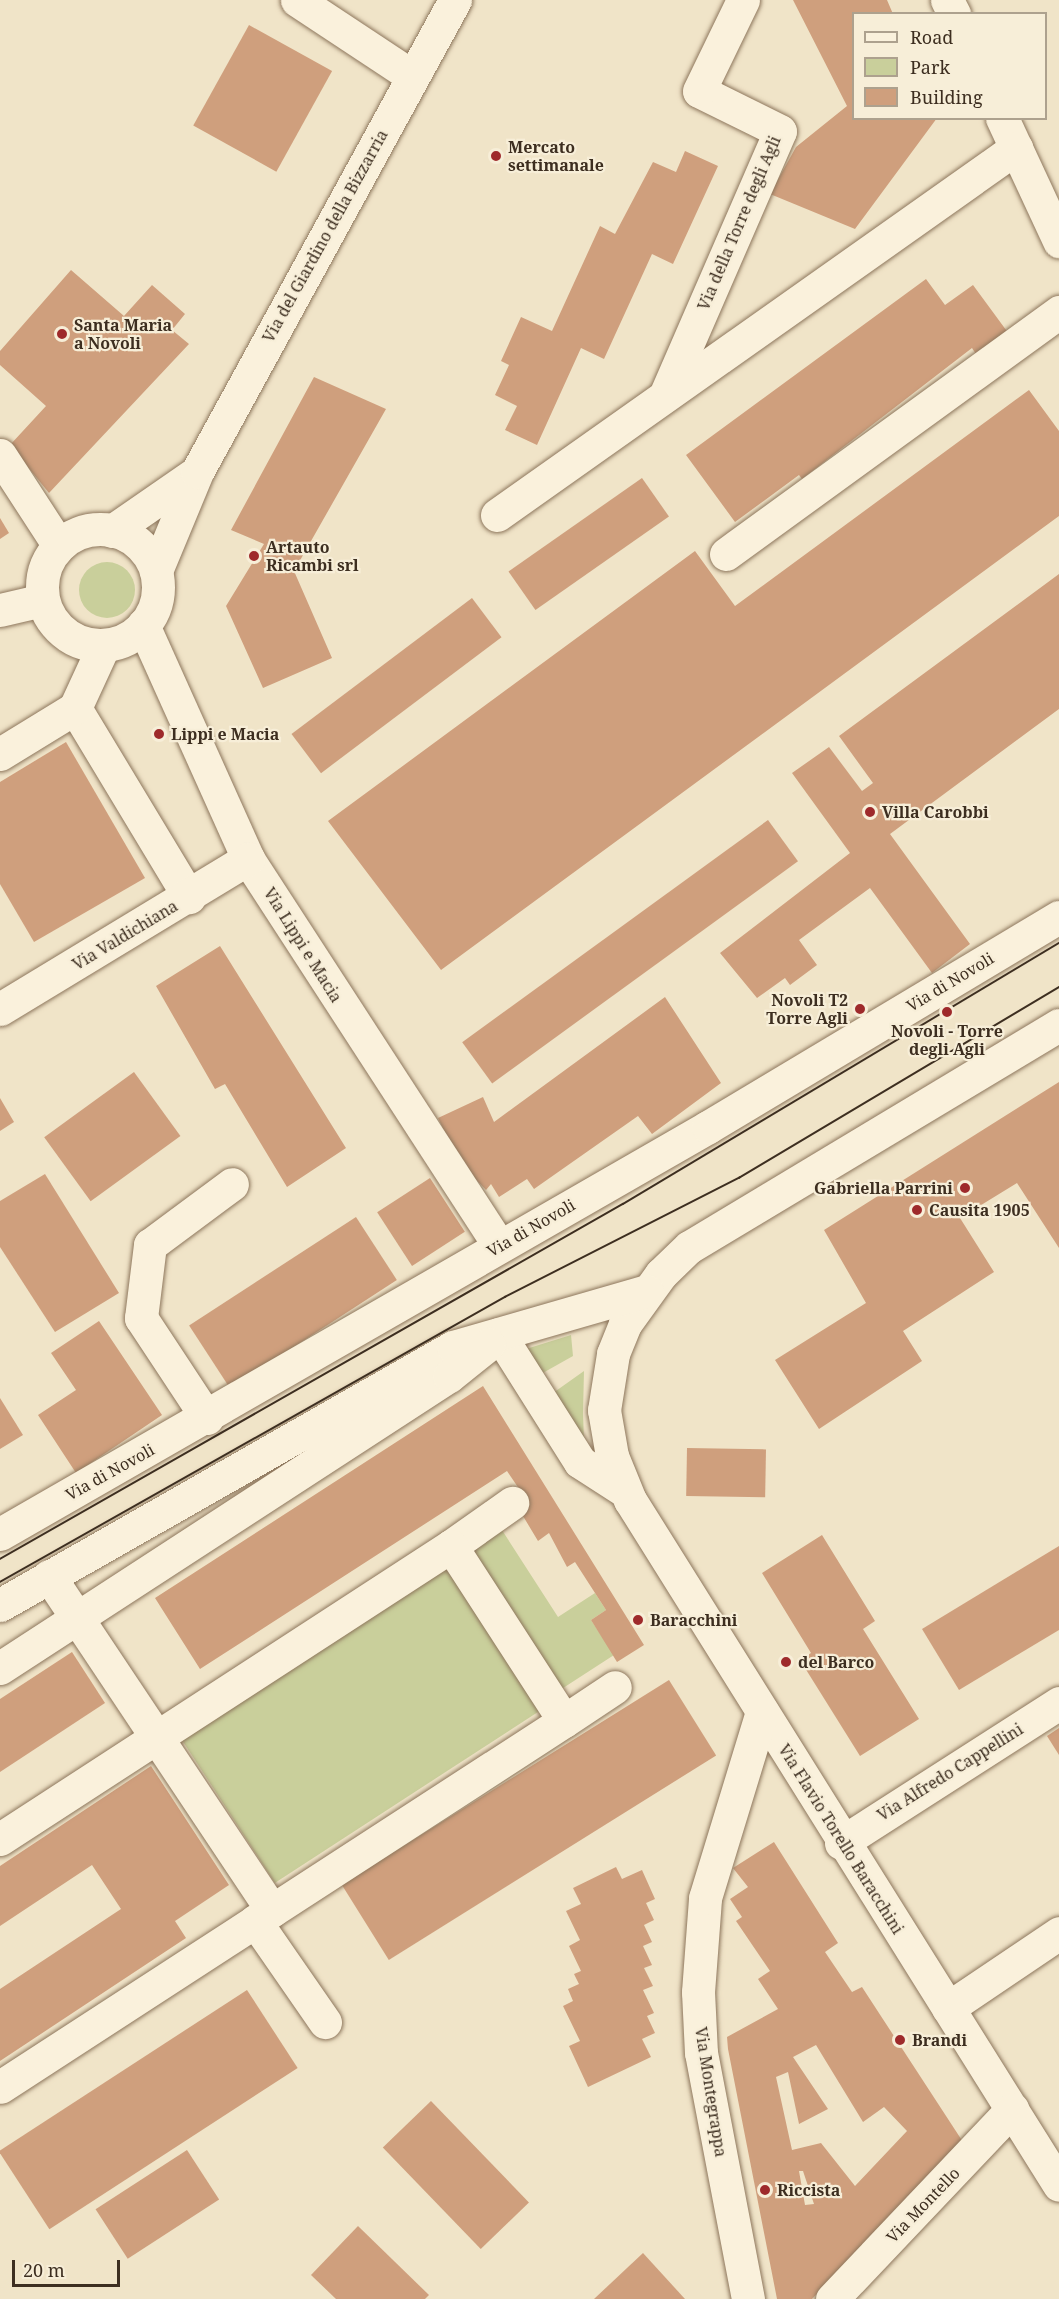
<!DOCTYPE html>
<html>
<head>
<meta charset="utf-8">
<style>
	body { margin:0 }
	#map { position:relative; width:1059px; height:2299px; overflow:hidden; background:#f0e4c8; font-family:"Noto Serif",serif }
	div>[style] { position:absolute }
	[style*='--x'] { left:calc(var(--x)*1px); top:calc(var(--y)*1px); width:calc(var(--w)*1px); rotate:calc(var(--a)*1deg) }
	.green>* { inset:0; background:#c9cf9b; transform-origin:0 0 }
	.round { border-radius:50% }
	.building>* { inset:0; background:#cf9f7d; transform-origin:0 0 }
	.roads { filter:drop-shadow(0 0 2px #8d765c) drop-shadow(0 0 2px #8d765c) }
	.minor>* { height:33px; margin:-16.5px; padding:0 16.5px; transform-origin:16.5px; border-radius:16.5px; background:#faf1dc }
	.minor>.ring { margin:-16.5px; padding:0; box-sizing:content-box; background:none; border:33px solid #faf1dc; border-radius:50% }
	.tram>* { height:1.5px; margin:-0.75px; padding:0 0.75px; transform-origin:0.75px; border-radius:0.75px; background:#3d2e20 }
	.dots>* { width:16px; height:16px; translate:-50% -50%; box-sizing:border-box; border:3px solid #f7eed8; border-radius:50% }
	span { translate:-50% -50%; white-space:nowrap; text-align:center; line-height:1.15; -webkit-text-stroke:4.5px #f7eed8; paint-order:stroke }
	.poi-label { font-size:16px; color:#3d2e20; font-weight:700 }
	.left { translate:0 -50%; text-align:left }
	.right { translate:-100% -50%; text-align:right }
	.street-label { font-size:16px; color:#3d2e20 }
	.legend { position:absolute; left:852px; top:12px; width:195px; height:108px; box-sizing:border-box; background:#f7eed8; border:2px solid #ada18e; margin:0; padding:8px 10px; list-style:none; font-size:18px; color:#3d2e20 }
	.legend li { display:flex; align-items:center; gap:12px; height:30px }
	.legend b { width:30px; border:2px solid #ada18e }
	.scale { position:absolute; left:12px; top:2260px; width:108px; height:27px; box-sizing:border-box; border:3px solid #3d2e20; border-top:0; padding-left:8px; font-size:18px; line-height:21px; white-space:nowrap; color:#3d2e20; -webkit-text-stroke:4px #f7eed8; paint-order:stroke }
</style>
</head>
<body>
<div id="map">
	<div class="green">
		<i class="round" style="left:79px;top:562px;width:56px;height:56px"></i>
		<i style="clip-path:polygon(571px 1335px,573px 1356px,541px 1374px,526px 1349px)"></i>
		<i style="clip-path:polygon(584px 1371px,583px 1413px,584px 1441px,553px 1393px)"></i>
		<i style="clip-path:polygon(500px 1527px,558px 1617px,595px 1593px,606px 1610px,591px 1620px,614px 1655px,560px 1690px,468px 1549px)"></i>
		<i style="left:447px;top:1566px;width:172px;height:317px;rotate:57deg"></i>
	</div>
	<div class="building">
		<i style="clip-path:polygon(793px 0,887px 0,893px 14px,854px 14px,854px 118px,937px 118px,855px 229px,770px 194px,796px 147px,847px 106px)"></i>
		<i style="left:249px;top:25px;width:95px;height:115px;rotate:29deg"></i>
		<i style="clip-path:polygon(685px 151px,718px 166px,673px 264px,652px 254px,604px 359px,581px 348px,537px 445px,505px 430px,517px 406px,495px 395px,509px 365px,501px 361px,521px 317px,552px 331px,600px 226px,615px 234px,653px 162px,676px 172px)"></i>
		<i style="clip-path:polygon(71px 270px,124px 316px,152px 285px,185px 314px,172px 330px,189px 344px,49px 493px,10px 445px,46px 406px,0 365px,0 351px)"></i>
		<i style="clip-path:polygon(926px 279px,945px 305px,973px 285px,1009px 334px,978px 357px,972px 348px,802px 479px,799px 475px,735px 522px,686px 455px)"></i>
		<i style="clip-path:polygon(314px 377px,386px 409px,294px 571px,332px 658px,263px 688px,226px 606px,264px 544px,231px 530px)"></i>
		<i style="clip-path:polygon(1029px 390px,1059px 431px,1059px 516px,441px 970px,328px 821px,695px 551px,735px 606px)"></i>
		<i style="left:642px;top:478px;width:47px;height:163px;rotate:55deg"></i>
		<i style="clip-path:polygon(0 518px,9px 533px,0 539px)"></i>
		<i style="clip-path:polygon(1059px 574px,1059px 709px,890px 834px,970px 944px,932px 973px,870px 888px,799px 940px,817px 965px,790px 985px,785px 978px,757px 998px,720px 953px,850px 853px,792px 773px,829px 747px,862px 791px,873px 783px,839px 736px)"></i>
		<i style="left:472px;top:598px;width:49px;height:226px;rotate:53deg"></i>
		<i style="clip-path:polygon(66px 742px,145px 878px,34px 942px,0 884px,0 782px)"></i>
		<i style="left:768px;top:820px;width:51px;height:378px;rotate:54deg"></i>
		<i style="clip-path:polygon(220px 946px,346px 1148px,287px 1187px,225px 1084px,215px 1089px,156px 986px)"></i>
		<i style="clip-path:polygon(665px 997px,721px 1083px,652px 1134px,638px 1116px,534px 1189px,527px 1179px,499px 1197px,491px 1184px,486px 1190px,459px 1162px,438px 1118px,483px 1097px,494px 1122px)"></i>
		<i style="left:134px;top:1072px;width:79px;height:111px;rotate:54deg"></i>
		<i style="clip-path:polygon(1059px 1082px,1059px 1248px,1017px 1183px,960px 1218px,994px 1272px,903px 1331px,922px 1361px,819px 1429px,775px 1360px,866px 1303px,824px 1230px)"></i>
		<i style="clip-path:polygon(0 1098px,14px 1122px,0 1131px)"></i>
		<i style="clip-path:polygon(45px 1174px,119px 1293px,55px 1332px,0 1247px,0 1201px)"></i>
		<i style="left:430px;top:1178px;width:64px;height:63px;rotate:57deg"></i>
		<i style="left:356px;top:1217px;width:75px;height:199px;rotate:57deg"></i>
		<i style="clip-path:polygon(99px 1321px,162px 1415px,76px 1473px,38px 1415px,76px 1390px,51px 1353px)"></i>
		<i style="clip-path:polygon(483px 1386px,644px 1645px,617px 1662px,591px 1620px,606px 1610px,575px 1562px,567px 1567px,549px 1533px,538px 1541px,520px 1511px,530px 1505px,507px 1471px,200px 1669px,155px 1598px)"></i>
		<i style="clip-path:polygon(0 1398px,23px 1435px,0 1449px)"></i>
		<i style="left:687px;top:1448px;width:79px;height:48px;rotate:1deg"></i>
		<i style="clip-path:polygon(822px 1535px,875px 1621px,863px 1629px,919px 1719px,860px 1756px,800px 1660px,811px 1653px,762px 1573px)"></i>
		<i style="clip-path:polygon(1059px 1546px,1059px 1630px,959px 1690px,922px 1629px)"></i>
		<i style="clip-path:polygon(72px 1652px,105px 1703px,0 1772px,0 1699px)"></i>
		<i style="left:669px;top:1680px;width:89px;height:386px;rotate:58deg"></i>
		<i style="clip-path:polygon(1059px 1728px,1059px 1755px,1047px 1736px)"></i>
		<i style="clip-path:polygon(151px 1766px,229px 1885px,175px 1921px,186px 1938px,0 2061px,0 1989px,121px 1909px,92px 1865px,0 1926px,0 1866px)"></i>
		<i style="clip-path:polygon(evenodd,774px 1842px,838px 1943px,825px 1952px,852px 1992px,862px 1987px,963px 2142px,812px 2299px,777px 2299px,728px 2049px,727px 2037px,778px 2009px,758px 1979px,770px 1971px,736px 1921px,742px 1917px,730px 1899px,748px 1887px,733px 1868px,774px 1842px,816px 2045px,863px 2122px,884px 2107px,907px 2131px,855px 2186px,821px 2143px,792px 2150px,776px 2077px,788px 2072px,799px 2124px,828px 2109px,793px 2057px,816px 2045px,774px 1842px,799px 2171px,803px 2171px,814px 2204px,805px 2205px,799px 2171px)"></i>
		<i style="clip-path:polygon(616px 1867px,622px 1879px,642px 1870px,655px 1899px,646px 1903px,654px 1920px,644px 1925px,652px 1942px,643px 1946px,652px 1965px,644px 1968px,653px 1986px,643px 1990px,654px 2013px,647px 2016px,655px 2033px,642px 2039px,651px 2057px,588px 2087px,569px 2046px,580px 2041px,563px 2006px,573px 2001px,568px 1989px,579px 1984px,574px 1974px,581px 1971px,569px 1946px,580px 1940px,566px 1911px,581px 1904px,573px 1888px)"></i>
		<i style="left:247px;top:1990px;width:93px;height:296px;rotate:57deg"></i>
		<i style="left:431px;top:2101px;width:141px;height:67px;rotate:46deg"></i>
		<i style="left:187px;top:2150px;width:59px;height:109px;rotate:57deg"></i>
		<i style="clip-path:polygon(358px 2226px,429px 2295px,425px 2299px,336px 2299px,311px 2275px)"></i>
		<i style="clip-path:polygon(643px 2253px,685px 2299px,594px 2299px)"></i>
	</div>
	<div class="roads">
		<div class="minor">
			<i style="--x:297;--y:0;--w:138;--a:33.5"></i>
			<i style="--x:947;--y:0;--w:16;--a:63"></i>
			<i style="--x:1002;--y:118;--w:136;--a:65.1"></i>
			<i style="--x:667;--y:391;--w:283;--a:-66.5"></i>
			<i style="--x:780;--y:131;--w:90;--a:-153.7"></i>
			<i style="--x:699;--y:91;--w:101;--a:-64.2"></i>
			<i style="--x:0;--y:455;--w:108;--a:57"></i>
			<i style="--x:497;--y:515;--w:636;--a:-35.27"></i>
			<i class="ring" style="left:42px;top:529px;width:83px;height:83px"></i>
			<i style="--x:112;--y:531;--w:98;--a:-34.7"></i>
			<i style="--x:726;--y:554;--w:412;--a:-36"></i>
			<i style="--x:156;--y:571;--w:107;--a:-67.5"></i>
			<i style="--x:197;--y:472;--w:538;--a:-61.34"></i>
			<i style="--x:0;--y:610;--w:44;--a:-13.1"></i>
			<i style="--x:143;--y:625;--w:256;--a:65.8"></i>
			<i style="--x:248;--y:859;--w:460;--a:57"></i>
			<i style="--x:75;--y:708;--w:221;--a:58.9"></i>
			<i style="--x:0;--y:754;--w:88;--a:-31.5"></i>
			<i style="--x:75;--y:708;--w:69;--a:-65.3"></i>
			<i style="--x:0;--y:1009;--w:290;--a:-31.2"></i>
			<i style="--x:1059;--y:1025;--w:431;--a:149"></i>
			<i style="--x:689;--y:1247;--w:39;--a:136"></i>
			<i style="--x:661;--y:1274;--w:62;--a:125.8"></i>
			<i style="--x:625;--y:1324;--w:32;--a:112"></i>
			<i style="--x:613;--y:1354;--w:57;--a:99.1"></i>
			<i style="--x:604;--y:1410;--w:47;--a:80.1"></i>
			<i style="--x:612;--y:1456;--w:48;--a:67.8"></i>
			<i style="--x:630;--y:1500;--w:808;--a:57.94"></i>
			<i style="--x:499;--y:1334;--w:151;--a:57.7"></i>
			<i style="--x:580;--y:1462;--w:54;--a:32.8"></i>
			<i style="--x:207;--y:1418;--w:120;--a:-123.4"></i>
			<i style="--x:141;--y:1318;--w:74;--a:-83"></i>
			<i style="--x:150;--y:1245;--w:102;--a:-36.6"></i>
			<i style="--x:0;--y:1534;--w:817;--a:-29.89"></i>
			<i style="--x:708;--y:1127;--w:409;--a:-30.9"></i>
			<i style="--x:451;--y:1546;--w:75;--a:-35.2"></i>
			<i style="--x:49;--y:1576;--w:402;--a:56.3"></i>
			<i style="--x:0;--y:1605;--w:521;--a:-29.66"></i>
			<i style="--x:453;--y:1347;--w:202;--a:-16.1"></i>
			<i style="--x:0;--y:1668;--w:536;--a:-33.04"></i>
			<i style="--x:449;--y:1376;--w:51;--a:-38.7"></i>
			<i style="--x:564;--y:1721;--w:61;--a:-33.7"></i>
			<i style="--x:0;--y:1839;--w:538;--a:-33.01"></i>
			<i style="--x:451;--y:1546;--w:208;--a:57.1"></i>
			<i style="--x:564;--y:1721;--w:672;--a:147.02"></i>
			<i style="--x:841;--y:1843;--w:259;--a:-32.7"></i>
			<i style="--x:255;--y:1921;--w:123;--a:55.3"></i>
			<i style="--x:948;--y:2008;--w:134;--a:-34"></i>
			<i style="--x:748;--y:2299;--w:250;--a:-100.8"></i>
			<i style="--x:701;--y:2053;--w:61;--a:-92.8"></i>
			<i style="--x:698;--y:1992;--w:94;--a:-85.7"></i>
			<i style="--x:705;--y:1898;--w:195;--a:-73"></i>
			<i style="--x:832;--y:2299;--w:262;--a:-46.5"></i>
		</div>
	</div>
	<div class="tram">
		<i style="--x:0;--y:1559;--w:717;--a:-29.68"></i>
		<i style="--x:623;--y:1204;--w:508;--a:-30.91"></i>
		<i style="--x:0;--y:1582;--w:580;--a:-29.44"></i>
		<i style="--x:505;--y:1297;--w:263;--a:-27"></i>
		<i style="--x:739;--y:1178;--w:373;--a:-30.8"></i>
	</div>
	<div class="dots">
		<i style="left:496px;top:156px;background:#9e2a2b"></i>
		<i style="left:62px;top:334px;background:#9e2a2b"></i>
		<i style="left:254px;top:556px;background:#9e2a2b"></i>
		<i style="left:159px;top:734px;background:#9e2a2b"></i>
		<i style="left:870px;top:812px;background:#9e2a2b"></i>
		<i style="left:860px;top:1009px;background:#9e2a2b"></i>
		<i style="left:947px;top:1012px;background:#9e2a2b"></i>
		<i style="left:965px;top:1188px;background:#9e2a2b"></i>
		<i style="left:917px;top:1210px;background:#9e2a2b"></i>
		<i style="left:638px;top:1620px;background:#9e2a2b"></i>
		<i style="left:786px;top:1662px;background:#9e2a2b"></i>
		<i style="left:900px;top:2040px;background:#9e2a2b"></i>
		<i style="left:765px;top:2190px;background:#9e2a2b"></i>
	</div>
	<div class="poi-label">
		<span class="left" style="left:508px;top:156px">Mercato<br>settimanale</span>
		<span class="left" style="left:74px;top:334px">Santa Maria<br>a Novoli</span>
		<span class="left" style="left:266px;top:556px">Artauto<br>Ricambi srl</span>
		<span class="left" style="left:171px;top:734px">Lippi e Macia</span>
		<span class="left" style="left:882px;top:812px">Villa Carobbi</span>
		<span class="right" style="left:848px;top:1009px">Novoli T2<br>Torre Agli</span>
		<span style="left:947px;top:1040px">Novoli - Torre<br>degli Agli</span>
		<span class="right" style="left:953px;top:1188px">Gabriella Parrini</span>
		<span class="left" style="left:929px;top:1210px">Causita 1905</span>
		<span class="left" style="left:650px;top:1620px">Baracchini</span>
		<span class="left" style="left:798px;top:1662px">del Barco</span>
		<span class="left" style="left:912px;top:2040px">Brandi</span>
		<span class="left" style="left:777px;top:2190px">Riccista</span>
	</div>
	<div class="street-label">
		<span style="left:739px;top:223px;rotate:-67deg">Via della Torre degli Agli</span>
		<span style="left:325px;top:236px;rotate:-61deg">Via del Giardino della Bizzarria</span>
		<span style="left:125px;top:935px;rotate:-31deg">Via Valdichiana</span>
		<span style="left:303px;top:945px;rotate:58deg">Via Lippi e Macia</span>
		<span style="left:950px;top:982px;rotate:-31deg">Via di Novoli</span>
		<span style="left:531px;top:1228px;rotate:-30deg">Via di Novoli</span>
		<span style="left:110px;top:1472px;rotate:-29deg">Via di Novoli</span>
		<span style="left:950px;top:1772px;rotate:-32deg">Via Alfredo Cappellini</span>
		<span style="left:841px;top:1839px;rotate:58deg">Via Flavio Torello Baracchini</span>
		<span style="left:711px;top:2092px;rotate:81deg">Via Montegrappa</span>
		<span style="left:923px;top:2205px;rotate:-46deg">Via Montello</span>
	</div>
	<ul class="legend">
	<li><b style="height:8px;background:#faf1dc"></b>Road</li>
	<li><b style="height:16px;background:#c9cf9b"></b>Park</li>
	<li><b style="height:16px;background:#cf9f7d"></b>Building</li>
	</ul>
	<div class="scale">20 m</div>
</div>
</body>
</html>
